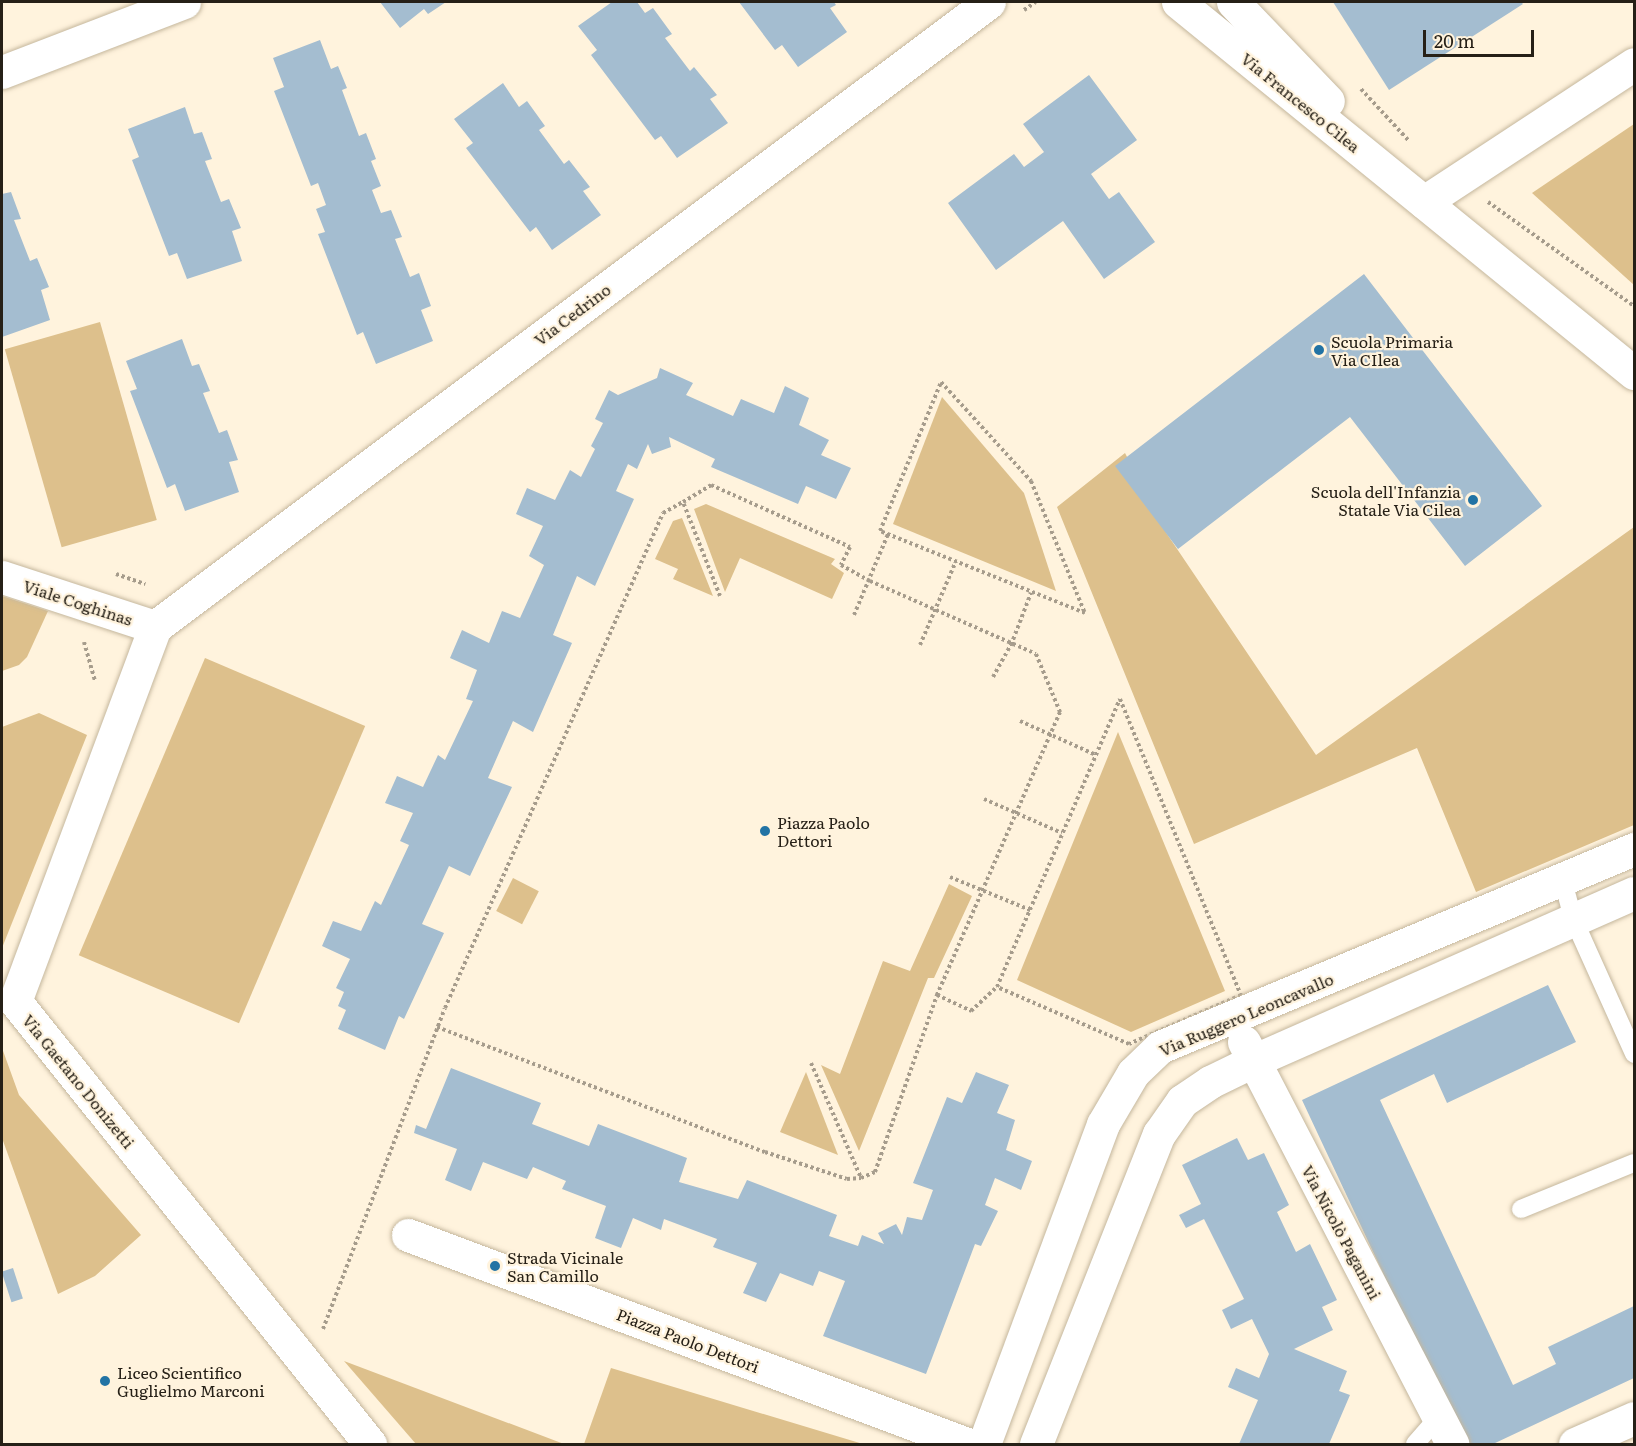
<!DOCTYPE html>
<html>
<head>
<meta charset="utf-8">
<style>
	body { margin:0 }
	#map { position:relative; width:1636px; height:1446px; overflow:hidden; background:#fff3dd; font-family:Literata,serif }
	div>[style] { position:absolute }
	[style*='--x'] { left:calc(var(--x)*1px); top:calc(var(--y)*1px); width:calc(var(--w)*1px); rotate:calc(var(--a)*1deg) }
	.green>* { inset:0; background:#ddc08c; transform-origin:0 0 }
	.building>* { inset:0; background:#a4bdd0; transform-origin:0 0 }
	.path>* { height:4px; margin-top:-2px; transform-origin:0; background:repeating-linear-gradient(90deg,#a69c8c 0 3px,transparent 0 6px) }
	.roads { filter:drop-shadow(0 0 2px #c5b79d) drop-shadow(0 0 2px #c5b79d) }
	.lane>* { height:18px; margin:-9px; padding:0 9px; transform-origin:9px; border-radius:9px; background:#fff }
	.street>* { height:33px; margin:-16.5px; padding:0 16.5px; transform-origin:16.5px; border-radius:16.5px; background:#fff }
	.secondary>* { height:33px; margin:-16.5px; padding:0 16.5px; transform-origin:16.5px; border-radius:16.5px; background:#fff }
	.dots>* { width:16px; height:16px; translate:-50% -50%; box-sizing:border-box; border:3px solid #fff3dd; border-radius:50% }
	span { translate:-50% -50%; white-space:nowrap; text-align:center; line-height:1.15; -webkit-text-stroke:4.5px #fff3dd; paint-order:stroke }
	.street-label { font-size:16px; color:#262017 }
	.poi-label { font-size:16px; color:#262017 }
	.left { translate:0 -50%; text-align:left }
	.right { translate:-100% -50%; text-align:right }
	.frame { position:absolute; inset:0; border:3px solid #262017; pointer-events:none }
	.scale { position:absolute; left:1423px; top:30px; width:111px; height:27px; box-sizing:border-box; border:3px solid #262017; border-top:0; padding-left:8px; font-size:18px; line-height:21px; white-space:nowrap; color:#262017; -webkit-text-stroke:4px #fff3dd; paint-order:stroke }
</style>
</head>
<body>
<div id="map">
	<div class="green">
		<i style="clip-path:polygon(1634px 124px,1634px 285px,1532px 193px)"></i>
		<i style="left:100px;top:322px;width:206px;height:99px;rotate:74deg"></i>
		<i style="clip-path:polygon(942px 397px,1024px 493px,1056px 591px,893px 524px)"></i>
		<i style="clip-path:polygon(1125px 453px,1167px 534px,1316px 755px,1634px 527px,1634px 825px,1476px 892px,1417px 748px,1194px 844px,1057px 507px)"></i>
		<i style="clip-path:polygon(706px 504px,835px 559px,831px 564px,844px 573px,832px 599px,740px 558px,725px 592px,694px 509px)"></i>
		<i style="clip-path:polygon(682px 518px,713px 596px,673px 579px,678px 569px,655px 559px,673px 521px)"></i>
		<i style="clip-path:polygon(2px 596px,48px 611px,27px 657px,19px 665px,2px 671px)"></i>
		<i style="left:205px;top:658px;width:174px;height:323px;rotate:23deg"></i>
		<i style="clip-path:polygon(39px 713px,87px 735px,2px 948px,2px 727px)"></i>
		<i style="clip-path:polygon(1118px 732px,1225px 991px,1131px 1032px,1017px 980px)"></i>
		<i style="left:513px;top:878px;width:29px;height:37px;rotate:27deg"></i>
		<i style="clip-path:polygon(949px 884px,972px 896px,934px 978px,928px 978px,859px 1151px,821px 1065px,840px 1074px,883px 961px,910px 971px)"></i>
		<i style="clip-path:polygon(2px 1048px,19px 1095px,141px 1235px,95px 1276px,58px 1294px,2px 1138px)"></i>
		<i style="clip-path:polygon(806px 1072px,838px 1155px,780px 1132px)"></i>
		<i style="clip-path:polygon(344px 1361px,564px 1444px,416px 1444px)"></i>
		<i style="clip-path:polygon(611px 1368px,863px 1444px,584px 1444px)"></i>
	</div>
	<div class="building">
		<i style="clip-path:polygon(380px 2px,446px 2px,428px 14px,424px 9px,400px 28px)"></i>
		<i style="clip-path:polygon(612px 2px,637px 2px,645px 13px,653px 8px,672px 34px,665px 38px,690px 71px,694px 67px,717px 95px,710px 99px,728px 123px,677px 158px,661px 136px,655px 140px,591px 55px,597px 50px,578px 26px)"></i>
		<i style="clip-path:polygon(739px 2px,834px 2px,836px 5px,830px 8px,847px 32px,798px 67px,782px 45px,775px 50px)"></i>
		<i style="clip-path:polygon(1333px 2px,1521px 2px,1523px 4px,1389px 90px)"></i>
		<i style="clip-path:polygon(320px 40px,331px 69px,338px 66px,347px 88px,342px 90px,359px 136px,366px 133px,376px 159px,371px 161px,381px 186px,372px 190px,381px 213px,391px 210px,402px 237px,395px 239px,410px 277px,419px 273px,431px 306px,421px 310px,433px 341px,376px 364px,363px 332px,357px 335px,318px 234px,325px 232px,316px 209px,326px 205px,318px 183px,311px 186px,274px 91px,284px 87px,273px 58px)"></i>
		<i style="clip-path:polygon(1089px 75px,1137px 140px,1091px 174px,1109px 199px,1119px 192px,1155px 242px,1104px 279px,1063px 221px,996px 270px,948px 203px,1014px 154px,1024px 167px,1044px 152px,1023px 124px)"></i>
		<i style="clip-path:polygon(503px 83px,519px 107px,527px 101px,545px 126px,539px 130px,564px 164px,569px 160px,590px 187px,583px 191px,601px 215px,552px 250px,536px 227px,530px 232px,466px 148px,473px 143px,454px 119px)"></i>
		<i style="clip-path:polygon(185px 107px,194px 134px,202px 132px,212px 159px,205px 161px,221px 202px,229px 199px,241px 228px,232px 231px,242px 261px,187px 279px,177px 253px,169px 256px,132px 160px,139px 157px,128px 129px)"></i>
		<i style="clip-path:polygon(11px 192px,21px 219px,14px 220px,30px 261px,37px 258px,49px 287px,41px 290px,50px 320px,2px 337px,2px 194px)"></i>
		<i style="clip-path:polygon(1364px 274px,1542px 506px,1465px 566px,1350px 417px,1178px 549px,1115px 466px)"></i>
		<i style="clip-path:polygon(182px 339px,192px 366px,199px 364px,210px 391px,203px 393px,219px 433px,227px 430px,238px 460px,229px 462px,239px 492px,185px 511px,175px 484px,167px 488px,130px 391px,137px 389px,126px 361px)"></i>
		<i style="clip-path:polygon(660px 368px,693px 383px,686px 395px,733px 416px,741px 399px,774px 413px,785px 386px,809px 398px,799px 425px,829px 440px,821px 455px,851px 468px,836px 499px,806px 486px,798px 504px,711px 467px,715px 459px,669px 437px,671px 447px,652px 454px,648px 444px,637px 469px,628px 464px,616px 491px,634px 499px,595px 586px,577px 576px,553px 635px,572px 643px,533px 732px,513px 721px,488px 778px,512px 787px,470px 876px,449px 866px,422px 924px,444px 933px,404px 1019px,399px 1016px,385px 1050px,338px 1029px,346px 1010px,338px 1006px,344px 992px,336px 988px,350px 959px,322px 946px,333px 921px,361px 931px,375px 901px,381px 905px,409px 845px,400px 841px,413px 813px,385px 803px,397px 776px,423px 787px,438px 755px,445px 760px,473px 701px,466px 699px,477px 670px,450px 658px,462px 630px,489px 643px,502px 611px,520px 618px,544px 565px,529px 556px,543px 526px,516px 514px,527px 488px,555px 500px,570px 470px,581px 477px,595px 449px,591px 446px,603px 423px,595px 419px,609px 390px,618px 395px,657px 378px)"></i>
		<i style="clip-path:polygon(1548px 985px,1576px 1042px,1447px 1103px,1434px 1074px,1380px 1100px,1513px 1385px,1556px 1364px,1548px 1347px,1634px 1306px,1634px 1378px,1493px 1444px,1463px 1444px,1302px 1100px)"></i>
		<i style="clip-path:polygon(451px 1068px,541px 1103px,532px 1124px,589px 1146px,598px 1124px,687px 1158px,679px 1182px,738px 1199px,747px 1180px,837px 1215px,829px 1236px,858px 1246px,862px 1235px,884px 1244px,878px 1233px,896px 1224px,902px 1235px,907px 1217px,922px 1220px,933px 1190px,913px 1183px,947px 1097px,962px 1103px,976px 1072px,1009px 1085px,997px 1113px,1015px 1120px,1006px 1150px,1032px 1161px,1021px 1190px,995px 1178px,985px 1205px,998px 1211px,981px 1246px,975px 1244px,926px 1374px,823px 1336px,845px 1281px,819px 1271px,813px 1286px,780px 1273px,766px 1302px,743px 1293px,757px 1263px,713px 1247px,717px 1239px,664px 1219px,661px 1230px,633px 1218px,621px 1248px,595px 1238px,606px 1206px,562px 1189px,566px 1181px,533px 1167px,527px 1179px,483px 1162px,471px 1191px,445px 1180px,457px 1149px,414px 1133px,416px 1125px,426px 1129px)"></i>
		<i style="clip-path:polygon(1237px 1138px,1248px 1160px,1264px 1153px,1289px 1205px,1277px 1212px,1296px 1252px,1310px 1244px,1337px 1300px,1322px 1307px,1333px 1330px,1294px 1349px,1347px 1371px,1339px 1391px,1350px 1395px,1329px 1444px,1239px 1444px,1258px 1400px,1228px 1387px,1236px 1368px,1259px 1378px,1269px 1354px,1252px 1319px,1231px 1329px,1222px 1310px,1244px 1299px,1204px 1219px,1186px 1228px,1179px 1215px,1201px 1204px,1182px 1165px)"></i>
		<i style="left:13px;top:1268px;width:32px;height:12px;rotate:72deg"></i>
	</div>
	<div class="path">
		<i style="--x:1024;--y:10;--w:14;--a:-34"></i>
		<i style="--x:1361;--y:89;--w:71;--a:47.3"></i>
		<i style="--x:1488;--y:202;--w:179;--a:35.5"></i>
		<i style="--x:941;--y:382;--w:134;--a:47.7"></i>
		<i style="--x:1031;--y:481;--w:143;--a:67.8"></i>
		<i style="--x:1085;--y:613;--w:221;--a:-158.2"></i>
		<i style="--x:880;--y:531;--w:161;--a:-67.7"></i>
		<i style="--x:116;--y:574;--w:31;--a:19"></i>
		<i style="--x:720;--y:596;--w:101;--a:-111.5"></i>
		<i style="--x:683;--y:502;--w:33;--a:-31"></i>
		<i style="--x:711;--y:485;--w:152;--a:24"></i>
		<i style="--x:850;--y:547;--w:20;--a:117"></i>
		<i style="--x:841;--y:565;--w:33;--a:29"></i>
		<i style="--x:870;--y:581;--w:181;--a:23.7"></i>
		<i style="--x:1036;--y:654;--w:63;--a:67.5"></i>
		<i style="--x:1060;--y:712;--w:309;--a:113.5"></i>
		<i style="--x:937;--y:995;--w:38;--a:25"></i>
		<i style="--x:971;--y:1011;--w:35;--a:-43"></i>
		<i style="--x:854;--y:615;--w:88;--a:-67.2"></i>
		<i style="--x:84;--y:642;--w:41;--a:74.2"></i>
		<i style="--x:920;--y:645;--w:91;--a:-66.8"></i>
		<i style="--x:993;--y:677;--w:37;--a:-61"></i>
		<i style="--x:1011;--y:645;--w:56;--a:-69"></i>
		<i style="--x:1120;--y:699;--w:320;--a:67.8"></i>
		<i style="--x:1241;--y:995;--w:122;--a:156.4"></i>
		<i style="--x:1129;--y:1044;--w:144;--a:-156.6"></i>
		<i style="--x:997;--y:987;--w:313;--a:-66.9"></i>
		<i style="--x:1020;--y:721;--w:83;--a:24.1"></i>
		<i style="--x:984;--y:799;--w:85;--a:23.6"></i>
		<i style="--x:950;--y:877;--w:87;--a:22.4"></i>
		<i style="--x:437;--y:1027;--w:351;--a:20.9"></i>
		<i style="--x:765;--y:1152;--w:86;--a:18.2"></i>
		<i style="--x:847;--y:1179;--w:14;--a:-4"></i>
		<i style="--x:811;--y:1063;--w:125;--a:66.5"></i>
		<i style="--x:861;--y:1178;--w:15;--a:-23"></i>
		<i style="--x:875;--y:1172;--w:188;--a:-70.7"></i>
		<i style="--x:323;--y:1329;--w:343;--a:-69.2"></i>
		<i style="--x:445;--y:1008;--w:541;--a:-66.23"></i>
		<i style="--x:663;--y:513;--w:23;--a:-29"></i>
	</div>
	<div class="roads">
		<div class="lane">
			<i style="--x:1563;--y:881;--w:38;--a:75"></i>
			<i style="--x:1573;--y:918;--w:149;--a:65.8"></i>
			<i style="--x:1521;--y:1209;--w:122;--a:-22.2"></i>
			<i style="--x:1415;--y:1444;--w:37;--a:-49"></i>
		</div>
		<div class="street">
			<i style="--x:2;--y:72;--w:195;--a:-21"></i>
			<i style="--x:1424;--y:202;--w:251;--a:-33.3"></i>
			<i style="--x:2;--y:577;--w:161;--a:18.1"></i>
			<i style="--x:155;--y:627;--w:1042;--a:-36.85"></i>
			<i style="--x:155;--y:627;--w:399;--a:110.5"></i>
			<i style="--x:15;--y:1001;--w:568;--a:51.29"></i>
			<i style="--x:1244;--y:1042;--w:453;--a:62.6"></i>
			<i style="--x:408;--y:1235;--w:597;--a:20.5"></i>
			<i style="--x:984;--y:1444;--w:341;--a:-69.6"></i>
			<i style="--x:1103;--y:1124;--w:59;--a:-59.5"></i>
			<i style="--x:1133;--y:1073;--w:37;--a:-44"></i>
			<i style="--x:1160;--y:1047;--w:514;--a:-22.67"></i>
			<i style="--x:1036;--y:1444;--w:334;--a:-68.4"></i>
			<i style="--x:1159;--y:1134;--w:40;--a:-55.1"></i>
			<i style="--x:1182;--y:1101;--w:34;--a:-34"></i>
			<i style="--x:1210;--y:1082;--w:48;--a:-26"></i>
			<i style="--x:1253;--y:1061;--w:416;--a:-23.8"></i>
			<i style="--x:1575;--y:1444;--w:64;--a:-23.8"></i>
		</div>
		<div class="secondary">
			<i style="--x:1178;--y:2;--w:588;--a:39.13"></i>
			<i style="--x:1233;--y:2;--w:137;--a:46.2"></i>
		</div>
	</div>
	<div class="dots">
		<i style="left:1319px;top:350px;background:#2273a4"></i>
		<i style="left:1473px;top:500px;background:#2273a4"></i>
		<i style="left:765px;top:831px;background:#2273a4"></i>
		<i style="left:495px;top:1266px;background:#2273a4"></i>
		<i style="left:105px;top:1381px;background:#2273a4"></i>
	</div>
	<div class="street-label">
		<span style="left:1301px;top:102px;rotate:39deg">Via Francesco Cilea</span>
		<span style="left:572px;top:314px;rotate:-37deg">Via Cedrino</span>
		<span style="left:78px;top:602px;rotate:18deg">Viale Coghinas</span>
		<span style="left:1246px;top:1014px;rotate:-23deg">Via Ruggero Leoncavallo</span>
		<span style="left:79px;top:1081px;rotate:51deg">Via Gaetano Donizetti</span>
		<span style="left:1342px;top:1232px;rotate:62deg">Via Nicolò Paganini</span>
		<span style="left:688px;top:1340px;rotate:21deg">Piazza Paolo Dettori</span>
	</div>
	<div class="poi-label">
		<span class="left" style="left:1331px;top:350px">Scuola Primaria<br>Via CIlea</span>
		<span class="right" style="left:1461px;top:500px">Scuola dell'Infanzia<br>Statale Via Cilea</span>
		<span class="left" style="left:777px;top:831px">Piazza Paolo<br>Dettori</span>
		<span class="left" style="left:507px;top:1266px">Strada Vicinale<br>San Camillo</span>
		<span class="left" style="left:117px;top:1381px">Liceo Scientifico<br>Guglielmo Marconi</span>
	</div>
	<div class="frame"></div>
	<div class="scale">20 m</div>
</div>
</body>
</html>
